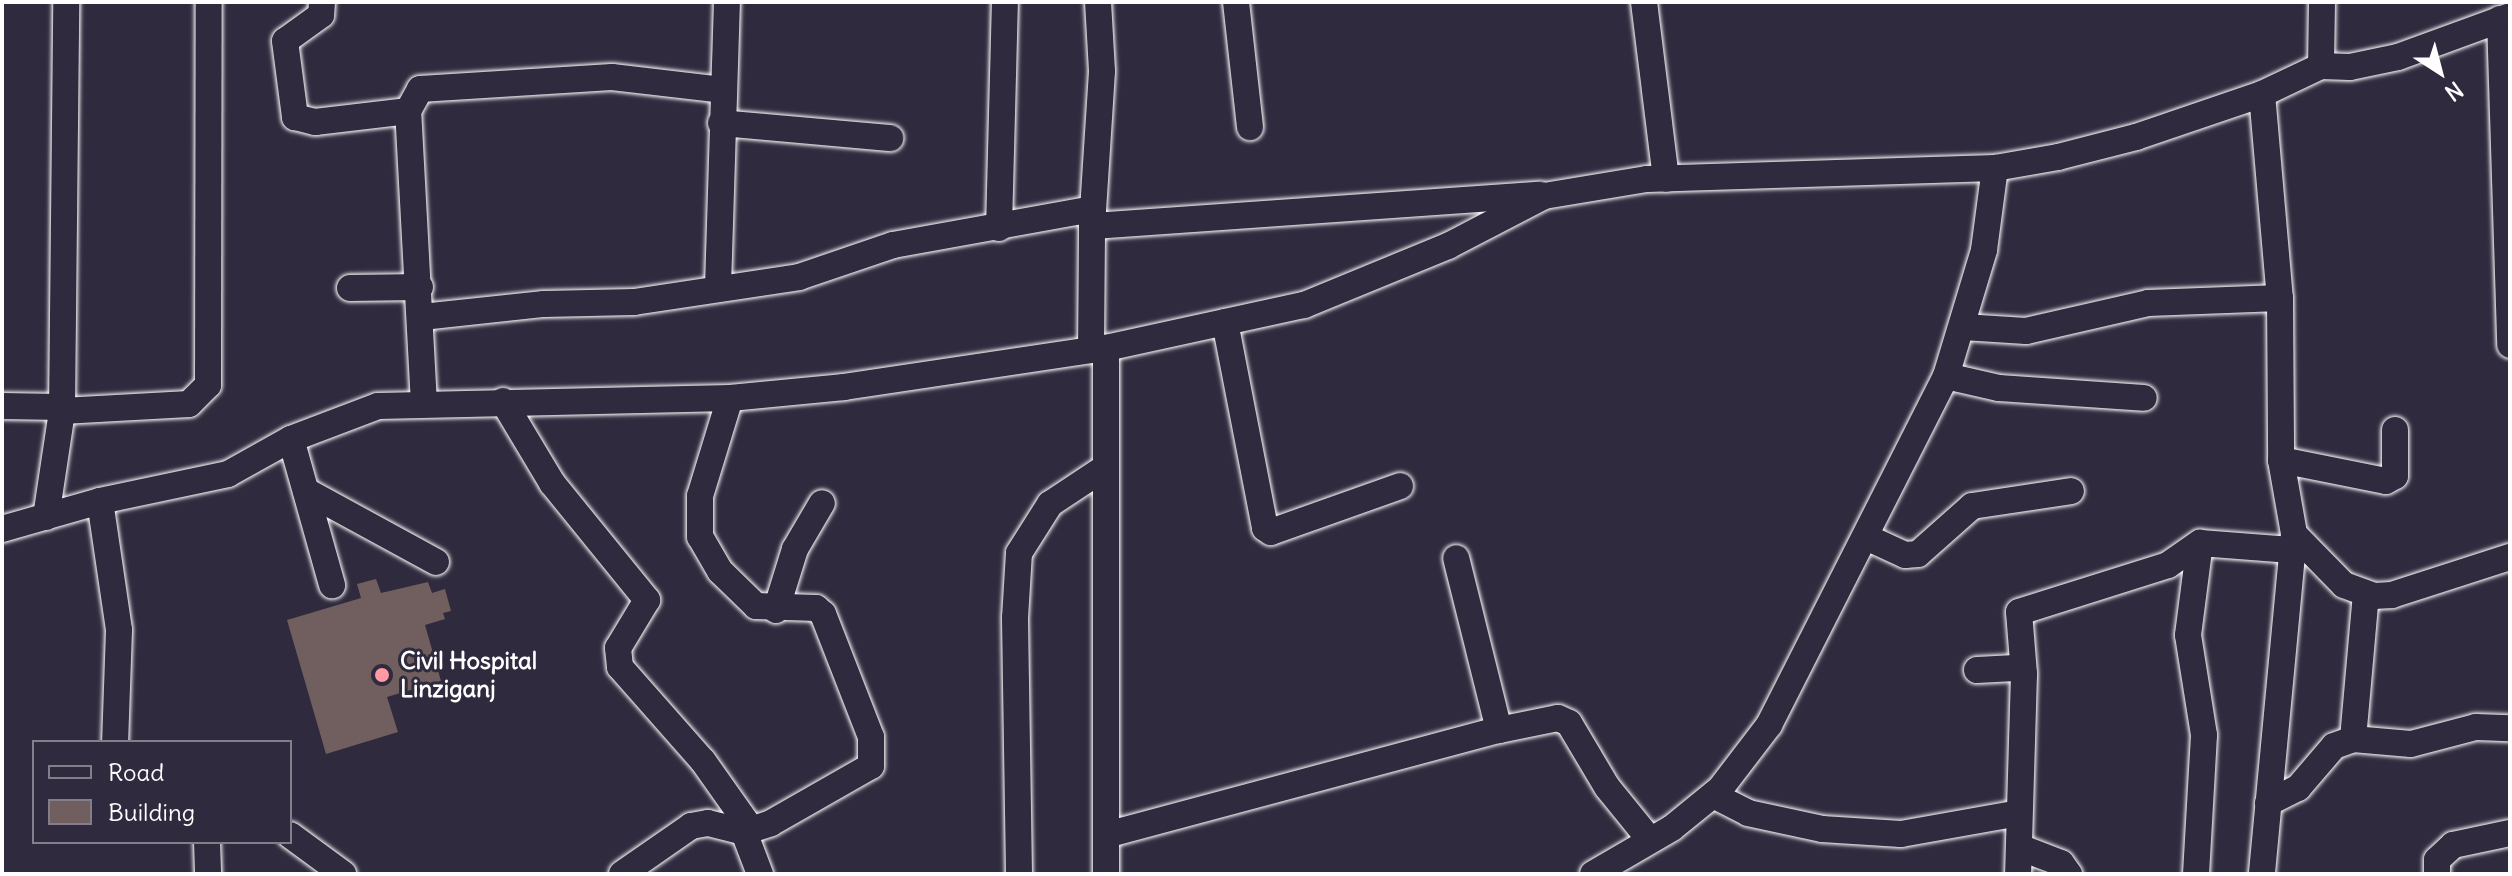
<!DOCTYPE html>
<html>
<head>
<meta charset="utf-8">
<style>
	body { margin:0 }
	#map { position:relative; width:2512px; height:876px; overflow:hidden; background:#2f2a3d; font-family:Delius,sans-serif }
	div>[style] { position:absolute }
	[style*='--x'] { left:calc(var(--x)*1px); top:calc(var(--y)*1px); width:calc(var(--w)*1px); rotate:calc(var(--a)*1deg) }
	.building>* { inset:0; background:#705f5e }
	.roads { filter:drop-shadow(0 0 2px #fff) drop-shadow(0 0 2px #fff) }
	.minor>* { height:26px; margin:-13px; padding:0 13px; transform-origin:13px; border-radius:13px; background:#2f2a3d }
	.dots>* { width:22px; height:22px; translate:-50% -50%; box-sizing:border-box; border:4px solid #2f2a3d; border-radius:50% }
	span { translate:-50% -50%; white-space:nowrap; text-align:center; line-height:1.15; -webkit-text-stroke:6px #2f2a3d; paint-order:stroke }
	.poi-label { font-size:24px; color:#fff; font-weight:700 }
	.left { translate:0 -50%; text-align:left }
	.frame { position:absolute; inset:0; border:4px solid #fff; pointer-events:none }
	.legend { position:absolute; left:32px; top:740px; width:260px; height:104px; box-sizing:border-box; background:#2f2a3d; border:2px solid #827f8b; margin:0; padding:10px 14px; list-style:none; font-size:24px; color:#fff }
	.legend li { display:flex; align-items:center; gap:16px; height:40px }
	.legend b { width:40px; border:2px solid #827f8b }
	.north { position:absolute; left:2400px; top:32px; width:80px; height:80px; -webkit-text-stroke:6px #2f2a3d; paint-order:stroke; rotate:144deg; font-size:22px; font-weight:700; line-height:32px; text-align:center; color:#fff }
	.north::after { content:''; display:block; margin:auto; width:28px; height:36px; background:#fff; clip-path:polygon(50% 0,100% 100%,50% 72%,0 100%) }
</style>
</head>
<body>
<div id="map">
	<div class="building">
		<i style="clip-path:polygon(376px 579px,381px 593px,428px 582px,432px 593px,445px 589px,451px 611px,443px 613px,445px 619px,425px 625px,441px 681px,387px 697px,398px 732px,326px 754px,287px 620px,361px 598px,357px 584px)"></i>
	</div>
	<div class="roads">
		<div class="minor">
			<i style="--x:322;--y:2;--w:13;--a:94"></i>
			<i style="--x:321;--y:15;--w:44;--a:144.2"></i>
			<i style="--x:285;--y:41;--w:77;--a:82.5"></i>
			<i style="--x:295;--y:117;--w:21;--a:14"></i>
			<i style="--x:315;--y:122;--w:94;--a:-6.7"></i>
			<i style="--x:1236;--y:2;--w:126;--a:83.6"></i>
			<i style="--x:1644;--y:2;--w:178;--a:82.9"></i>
			<i style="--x:2500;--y:19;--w:326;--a:88.2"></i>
			<i style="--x:2321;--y:66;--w:29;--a:2"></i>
			<i style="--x:2350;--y:67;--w:49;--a:-11.8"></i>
			<i style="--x:2398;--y:57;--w:119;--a:-20.1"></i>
			<i style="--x:2262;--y:94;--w:205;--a:85"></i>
			<i style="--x:2280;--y:298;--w:162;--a:89.6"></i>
			<i style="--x:2281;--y:460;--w:75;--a:80"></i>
			<i style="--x:2294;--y:534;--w:342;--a:95.4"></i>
			<i style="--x:721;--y:123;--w:170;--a:5.1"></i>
			<i style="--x:1092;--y:226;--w:449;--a:-4"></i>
			<i style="--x:999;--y:228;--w:226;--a:-88.5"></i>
			<i style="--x:718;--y:287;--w:285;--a:-88.2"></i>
			<i style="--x:350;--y:288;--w:70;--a:-0.8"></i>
			<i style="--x:422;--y:317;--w:123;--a:-6.1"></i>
			<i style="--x:544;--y:304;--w:90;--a:-1.3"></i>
			<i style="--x:634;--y:302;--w:167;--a:-8.6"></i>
			<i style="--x:799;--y:277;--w:99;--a:-18.8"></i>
			<i style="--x:893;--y:245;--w:203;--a:-10.2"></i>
			<i style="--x:1225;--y:322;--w:210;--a:79"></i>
			<i style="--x:1265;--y:528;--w:7;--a:34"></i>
			<i style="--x:1271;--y:532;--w:137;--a:-19.6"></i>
			<i style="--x:1963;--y:327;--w:63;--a:3.6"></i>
			<i style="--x:2026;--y:331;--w:125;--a:-12.9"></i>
			<i style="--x:2148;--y:303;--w:132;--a:-2.2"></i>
			<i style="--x:1091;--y:350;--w:124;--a:-89.5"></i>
			<i style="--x:1092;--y:226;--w:155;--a:-86.3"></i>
			<i style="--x:1102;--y:71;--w:69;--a:-93.3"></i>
			<i style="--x:1946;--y:376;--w:54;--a:12.8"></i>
			<i style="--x:1999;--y:388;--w:145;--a:3.9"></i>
			<i style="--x:503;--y:401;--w:96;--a:59.1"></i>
			<i style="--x:552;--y:483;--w:151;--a:50.9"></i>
			<i style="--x:647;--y:600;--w:56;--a:121.1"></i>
			<i style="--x:618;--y:648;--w:19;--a:84"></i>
			<i style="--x:620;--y:667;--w:125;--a:48.6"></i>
			<i style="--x:703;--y:761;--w:83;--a:54.8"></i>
			<i style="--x:424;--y:404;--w:293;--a:-93.1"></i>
			<i style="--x:408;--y:111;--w:25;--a:-61"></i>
			<i style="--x:420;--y:89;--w:192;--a:-3.6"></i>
			<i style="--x:612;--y:77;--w:111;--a:6.7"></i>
			<i style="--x:2;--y:406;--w:59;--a:1"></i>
			<i style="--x:62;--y:411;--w:127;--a:-3.2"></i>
			<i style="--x:189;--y:404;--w:27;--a:-45"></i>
			<i style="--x:208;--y:385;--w:383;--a:-89.9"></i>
			<i style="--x:291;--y:439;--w:152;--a:74.3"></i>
			<i style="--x:2281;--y:460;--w:107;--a:11.3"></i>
			<i style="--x:2386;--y:481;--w:10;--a:-29"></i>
			<i style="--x:2395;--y:476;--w:46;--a:-90"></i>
			<i style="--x:306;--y:491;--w:148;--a:28.6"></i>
			<i style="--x:100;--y:501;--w:130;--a:81.6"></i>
			<i style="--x:119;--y:630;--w:112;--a:92"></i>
			<i style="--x:46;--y:517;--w:107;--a:-81.4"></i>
			<i style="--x:62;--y:411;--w:409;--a:-89.4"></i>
			<i style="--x:2;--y:529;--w:102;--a:-15.9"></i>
			<i style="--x:100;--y:501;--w:131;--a:-11.9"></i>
			<i style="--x:228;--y:474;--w:72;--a:-29.1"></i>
			<i style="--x:291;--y:439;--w:93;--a:-20.8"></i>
			<i style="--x:378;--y:406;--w:352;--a:-1.3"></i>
			<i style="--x:730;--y:398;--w:115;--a:-5.5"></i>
			<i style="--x:844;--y:387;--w:265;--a:-8.5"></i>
			<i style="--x:1106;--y:348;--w:203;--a:-12.3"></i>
			<i style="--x:1304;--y:305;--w:156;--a:-22.3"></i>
			<i style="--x:1448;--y:246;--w:108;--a:-27.5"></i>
			<i style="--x:1544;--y:196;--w:104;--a:-9.4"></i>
			<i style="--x:1647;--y:179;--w:348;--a:-1.8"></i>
			<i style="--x:1995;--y:168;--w:64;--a:-9.9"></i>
			<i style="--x:2058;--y:157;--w:81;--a:-14.4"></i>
			<i style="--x:2136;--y:137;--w:133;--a:-18.8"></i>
			<i style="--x:2262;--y:94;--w:65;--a:-25.4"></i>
			<i style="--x:2321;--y:66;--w:64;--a:-89.1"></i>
			<i style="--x:2294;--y:534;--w:71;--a:45.6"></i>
			<i style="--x:2344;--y:585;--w:32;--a:20"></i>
			<i style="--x:2374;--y:596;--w:18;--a:-3"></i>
			<i style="--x:2392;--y:595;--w:124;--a:-17.9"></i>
			<i style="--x:1866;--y:537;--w:43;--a:24.8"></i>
			<i style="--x:1905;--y:555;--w:13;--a:-4"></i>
			<i style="--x:1918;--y:554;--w:72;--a:-41.6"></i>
			<i style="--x:1972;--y:506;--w:100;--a:-8.6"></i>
			<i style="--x:776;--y:610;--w:64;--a:-72.7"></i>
			<i style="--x:795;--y:549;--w:53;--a:-59.6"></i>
			<i style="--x:1977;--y:670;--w:38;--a:-3"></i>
			<i style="--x:2015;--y:668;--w:11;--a:34"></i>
			<i style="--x:2024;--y:674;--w:200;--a:91.7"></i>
			<i style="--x:2024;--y:674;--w:62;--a:-94.6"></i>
			<i style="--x:2019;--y:612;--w:156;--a:-17.5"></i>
			<i style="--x:2168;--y:565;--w:39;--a:-35"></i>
			<i style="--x:2200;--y:543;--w:91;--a:4.4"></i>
			<i style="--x:1499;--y:730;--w:60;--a:-11.5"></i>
			<i style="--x:1558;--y:718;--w:12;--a:24"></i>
			<i style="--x:1569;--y:723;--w:74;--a:59.3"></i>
			<i style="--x:1607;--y:787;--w:68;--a:50.9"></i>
			<i style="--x:2353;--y:739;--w:146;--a:-84.9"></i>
			<i style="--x:1713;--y:795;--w:39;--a:27"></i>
			<i style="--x:1748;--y:813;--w:76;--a:12.2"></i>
			<i style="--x:1822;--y:829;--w:79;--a:3.6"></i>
			<i style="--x:1901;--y:834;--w:120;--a:-10.1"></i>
			<i style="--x:2268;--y:803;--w:34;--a:-27"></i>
			<i style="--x:2298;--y:788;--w:55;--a:-49.4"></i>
			<i style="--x:2334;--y:746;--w:20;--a:-20"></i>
			<i style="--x:2353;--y:739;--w:58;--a:4.9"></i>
			<i style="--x:2411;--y:744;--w:67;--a:-14.7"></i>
			<i style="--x:2476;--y:727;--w:34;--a:2"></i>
			<i style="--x:744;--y:832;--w:45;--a:69.1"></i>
			<i style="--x:290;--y:835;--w:66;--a:36.3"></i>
			<i style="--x:1106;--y:835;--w:407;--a:-15"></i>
			<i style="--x:1499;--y:730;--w:177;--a:-104"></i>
			<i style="--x:207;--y:842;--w:32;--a:88"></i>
			<i style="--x:2019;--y:847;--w:45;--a:20.9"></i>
			<i style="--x:2061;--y:863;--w:14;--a:54"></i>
			<i style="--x:622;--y:874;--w:84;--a:-34.8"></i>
			<i style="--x:691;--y:826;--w:17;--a:-10"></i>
			<i style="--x:708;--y:823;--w:37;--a:14"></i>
			<i style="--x:744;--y:832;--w:28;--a:-18"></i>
			<i style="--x:771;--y:823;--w:115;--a:-29.7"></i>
			<i style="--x:871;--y:766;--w:29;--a:-90"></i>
			<i style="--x:871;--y:737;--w:132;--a:-111.3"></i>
			<i style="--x:823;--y:614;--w:9;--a:-139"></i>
			<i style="--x:816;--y:608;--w:60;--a:-178.1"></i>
			<i style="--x:756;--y:606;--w:50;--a:-135.8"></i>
			<i style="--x:720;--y:571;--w:39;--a:-120"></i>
			<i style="--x:700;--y:537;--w:41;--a:-90"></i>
			<i style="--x:700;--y:496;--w:102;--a:-73"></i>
			<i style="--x:1019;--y:874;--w:256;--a:-90.9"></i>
			<i style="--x:1015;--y:618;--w:65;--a:-86.5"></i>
			<i style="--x:1019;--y:553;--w:58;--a:-57.7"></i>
			<i style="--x:1050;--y:504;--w:67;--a:-33.5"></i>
			<i style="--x:1106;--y:874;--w:526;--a:-90"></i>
			<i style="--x:1593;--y:874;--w:91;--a:-30.2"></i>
			<i style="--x:1672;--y:828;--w:62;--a:-39.1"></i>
			<i style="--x:1720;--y:789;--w:81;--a:-52.6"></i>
			<i style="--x:1769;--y:725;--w:391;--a:-63.1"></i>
			<i style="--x:1946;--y:376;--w:132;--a:-73.2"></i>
			<i style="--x:1984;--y:250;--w:83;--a:-82.4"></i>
			<i style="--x:2196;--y:874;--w:139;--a:-86.7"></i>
			<i style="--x:2204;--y:735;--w:101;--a:-99.1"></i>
			<i style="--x:2188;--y:635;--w:93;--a:-82.6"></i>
			<i style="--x:2437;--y:874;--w:14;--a:-90"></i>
			<i style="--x:2437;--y:860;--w:22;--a:-43"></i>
			<i style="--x:2453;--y:845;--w:58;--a:-11.9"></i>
		</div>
	</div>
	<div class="dots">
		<i style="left:382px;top:675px;background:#ff9aa2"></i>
	</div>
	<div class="poi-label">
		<span class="left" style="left:400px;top:675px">Civil Hospital<br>Linziganj</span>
	</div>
	<div class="frame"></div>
	<ul class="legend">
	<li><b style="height:10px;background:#2f2a3d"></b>Road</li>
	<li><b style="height:22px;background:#705f5e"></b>Building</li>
	</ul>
	<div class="north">N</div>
</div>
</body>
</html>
